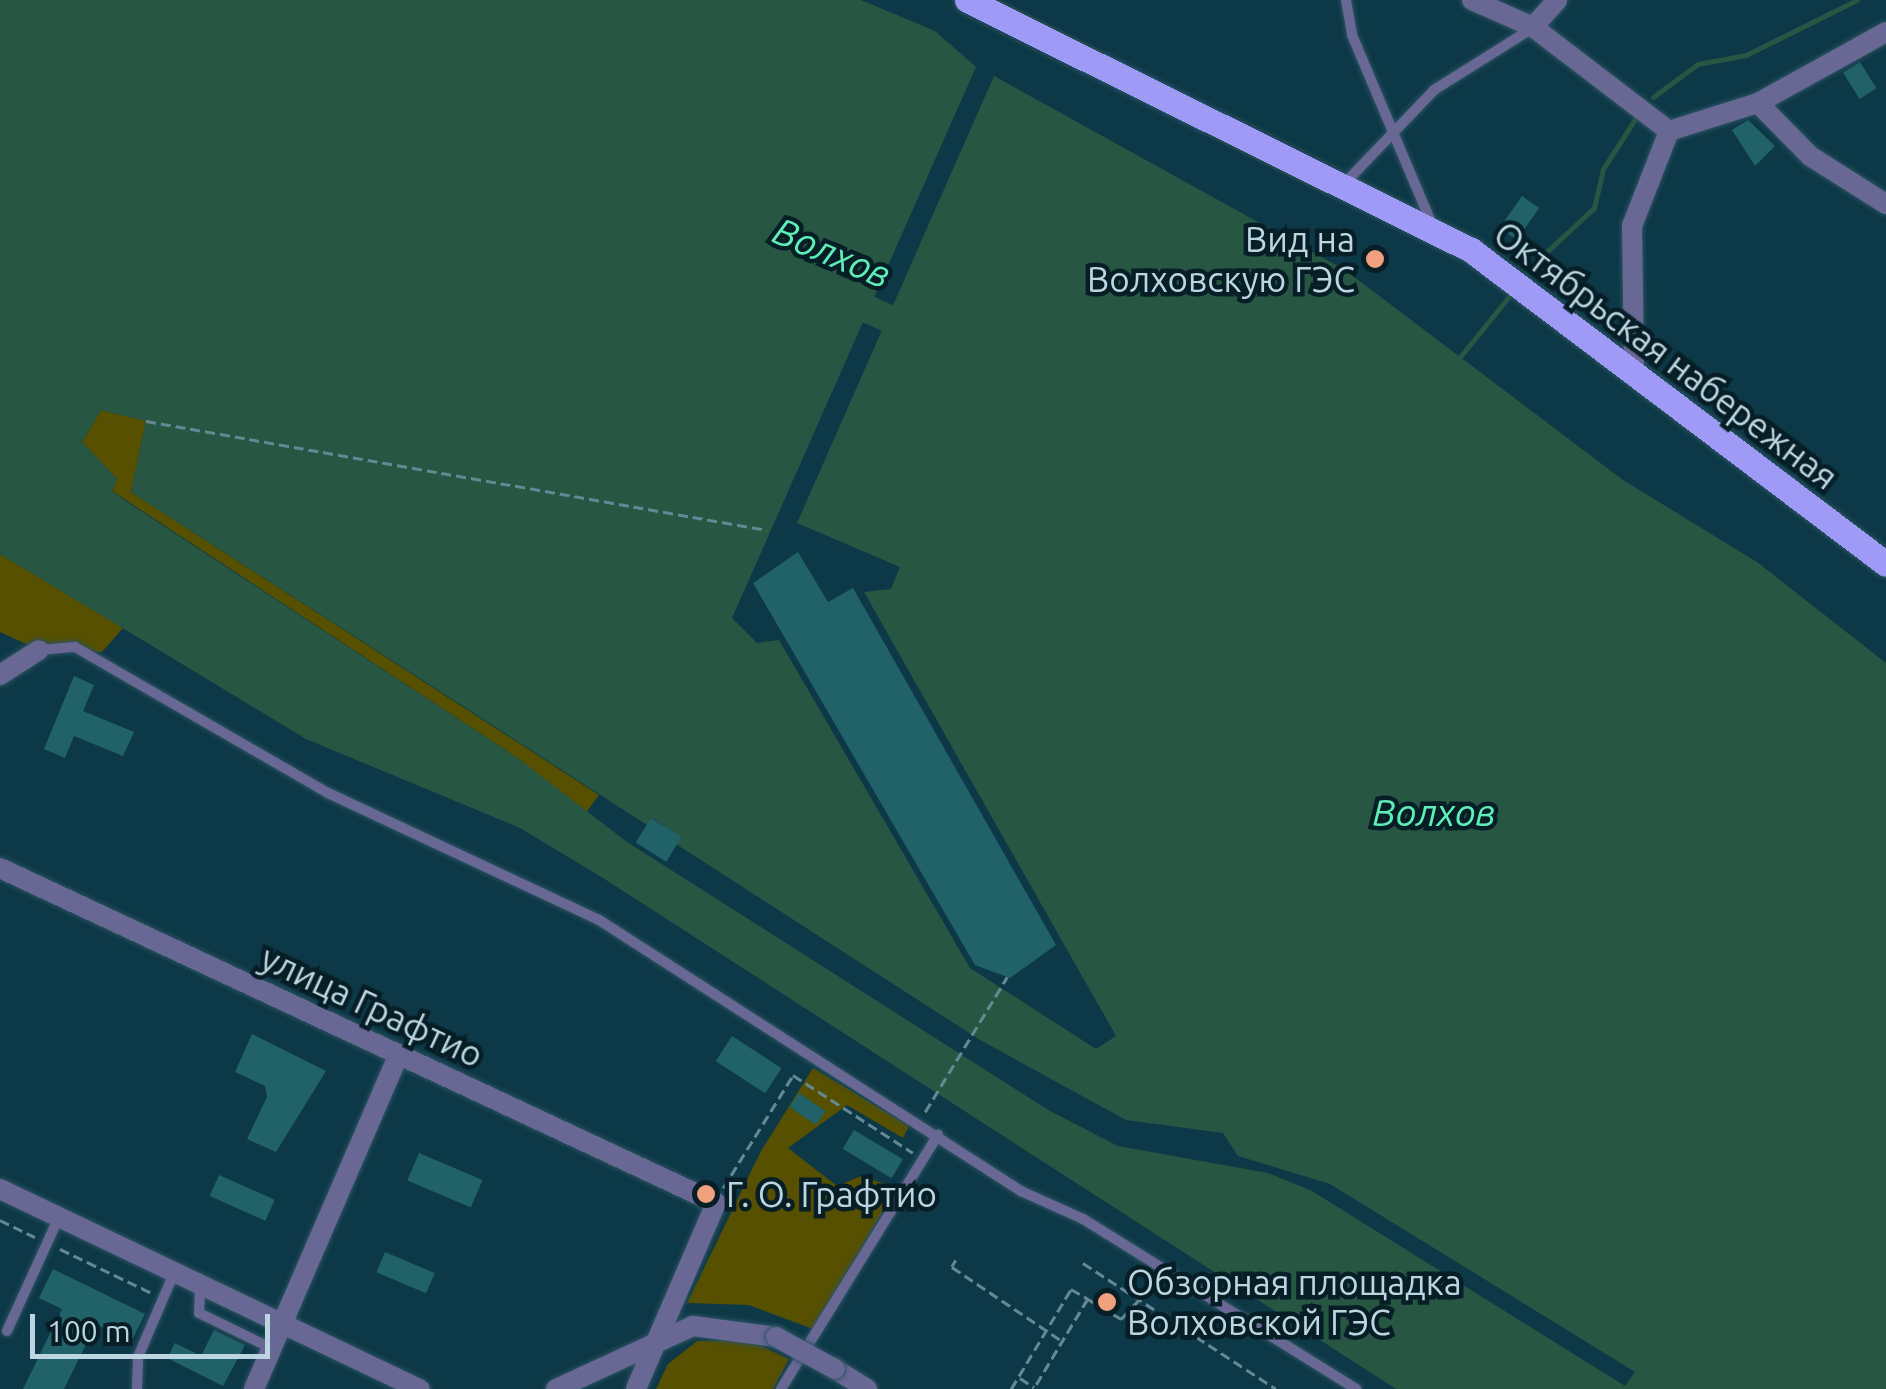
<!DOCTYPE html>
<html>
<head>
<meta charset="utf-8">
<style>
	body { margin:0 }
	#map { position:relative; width:1886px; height:1389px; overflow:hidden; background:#0d3847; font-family:Ubuntu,sans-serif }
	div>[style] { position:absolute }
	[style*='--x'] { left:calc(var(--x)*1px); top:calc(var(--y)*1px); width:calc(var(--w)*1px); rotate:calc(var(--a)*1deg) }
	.green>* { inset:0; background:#565000 }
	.water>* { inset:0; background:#275643 }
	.stream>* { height:5px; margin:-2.5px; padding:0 2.5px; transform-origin:2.5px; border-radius:2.5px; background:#275643 }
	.river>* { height:28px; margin:-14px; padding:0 14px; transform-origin:14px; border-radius:14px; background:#275643 }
	.building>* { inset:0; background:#216269; transform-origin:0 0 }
	.path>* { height:2.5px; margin-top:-1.25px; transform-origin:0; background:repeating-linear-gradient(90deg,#658895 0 10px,transparent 0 15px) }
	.roads { filter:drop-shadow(0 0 2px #2c5463) drop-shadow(0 0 2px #2c5463) }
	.service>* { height:10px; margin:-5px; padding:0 5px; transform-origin:5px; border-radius:5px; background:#696895 }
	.minor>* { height:20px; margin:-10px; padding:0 10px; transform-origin:10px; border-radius:10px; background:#696895 }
	.tertiary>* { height:20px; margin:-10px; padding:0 10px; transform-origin:10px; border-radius:10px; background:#696895 }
	.primary>* { height:25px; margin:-12.5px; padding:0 12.5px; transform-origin:12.5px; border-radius:12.5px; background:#9f9af6 }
	.bridges { filter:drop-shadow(0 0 2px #2c5463) drop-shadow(0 0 2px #2c5463) }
	.tertiary-bridge>* { height:20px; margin:-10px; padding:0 10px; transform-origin:10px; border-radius:10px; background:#696895 }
	.dots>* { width:28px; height:28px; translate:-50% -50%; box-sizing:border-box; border:5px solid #071e26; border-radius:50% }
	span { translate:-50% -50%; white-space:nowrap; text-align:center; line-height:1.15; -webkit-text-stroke:9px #071e26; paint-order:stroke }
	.poi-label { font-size:35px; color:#bbd6e1 }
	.right { translate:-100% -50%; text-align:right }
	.left { translate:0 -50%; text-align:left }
	.street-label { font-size:35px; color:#bbd6e1 }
	.water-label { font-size:38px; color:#5eefb8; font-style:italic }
	.scale { position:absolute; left:30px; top:1314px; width:240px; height:45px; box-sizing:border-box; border:5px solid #bbd6e1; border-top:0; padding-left:12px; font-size:30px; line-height:35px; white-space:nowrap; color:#bbd6e1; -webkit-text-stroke:8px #071e26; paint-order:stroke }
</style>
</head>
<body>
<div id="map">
	<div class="green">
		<i style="clip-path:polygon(101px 410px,146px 421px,131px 492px,599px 795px,585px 814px,519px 759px,112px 491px,117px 479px,82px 442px)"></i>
		<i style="clip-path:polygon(0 554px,123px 628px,102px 652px,39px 650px,0 632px)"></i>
		<i style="clip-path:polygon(813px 1068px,909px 1126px,903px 1138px,847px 1105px,788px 1148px,837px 1186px,861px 1176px,897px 1188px,813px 1329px,749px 1305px,687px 1303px,761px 1151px)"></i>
		<i style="clip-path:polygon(748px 1340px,789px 1359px,773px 1389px,656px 1389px,668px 1364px,697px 1341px)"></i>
	</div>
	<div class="water">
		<i style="clip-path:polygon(evenodd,0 0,861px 0,935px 31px,976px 67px,732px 618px,757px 643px,779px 640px,970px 968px,1096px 1049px,1116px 1036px,864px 592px,891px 589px,900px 567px,797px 523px,994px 76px,1345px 270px,1623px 480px,1757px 562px,1886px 663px,1886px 1389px,1396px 1389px,603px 878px,520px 828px,306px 739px,0 554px,0 0,101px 410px,146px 421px,131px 492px,647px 825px,652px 818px,680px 837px,676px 844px,980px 1040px,1126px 1120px,1223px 1133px,1238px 1156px,1330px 1184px,1635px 1372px,1625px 1386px,1312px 1191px,1268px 1173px,1118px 1146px,1050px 1111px,627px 842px,519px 759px,121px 498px,112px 491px,117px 479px,82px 442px,101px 410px)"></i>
	</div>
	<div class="stream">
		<i style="--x:1653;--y:97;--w:56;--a:-36.3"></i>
		<i style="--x:1698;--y:64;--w:49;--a:-10.6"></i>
		<i style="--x:1746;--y:55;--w:124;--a:-26.4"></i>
		<i style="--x:1527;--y:270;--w:91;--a:-42.8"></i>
		<i style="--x:1594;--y:208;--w:40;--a:-77"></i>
		<i style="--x:1603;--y:169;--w:59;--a:-57.4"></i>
		<i style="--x:1460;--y:357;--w:80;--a:-51.1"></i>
	</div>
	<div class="river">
		<i style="--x:834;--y:294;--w:92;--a:24.3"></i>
	</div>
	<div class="building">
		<i style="left:1860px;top:62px;width:31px;height:20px;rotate:58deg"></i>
		<i style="clip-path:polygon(1748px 120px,1775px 146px,1755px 166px,1732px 130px)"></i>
		<i style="left:1522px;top:196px;width:21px;height:39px;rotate:35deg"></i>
		<i style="clip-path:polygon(798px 552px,828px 602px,853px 588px,1056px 945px,1010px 978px,975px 965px,753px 583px)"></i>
		<i style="clip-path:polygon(74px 676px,94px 685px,83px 711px,134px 732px,123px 756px,74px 736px,65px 758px,44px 749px)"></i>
		<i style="left:651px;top:818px;width:36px;height:29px;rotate:32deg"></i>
		<i style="clip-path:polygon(252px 1034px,326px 1071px,276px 1152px,247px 1139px,267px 1097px,265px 1086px,235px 1072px)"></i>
		<i style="left:732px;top:1036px;width:59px;height:30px;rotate:33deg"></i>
		<i style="left:799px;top:1093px;width:32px;height:17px;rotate:34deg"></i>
		<i style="left:854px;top:1130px;width:57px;height:22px;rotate:31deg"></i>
		<i style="left:419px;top:1153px;width:69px;height:30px;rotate:23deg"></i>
		<i style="left:219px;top:1175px;width:61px;height:23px;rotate:24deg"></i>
		<i style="left:385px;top:1252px;width:54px;height:22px;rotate:23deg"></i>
		<i style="clip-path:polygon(53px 1269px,145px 1314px,131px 1342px,96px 1324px,64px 1389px,23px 1389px,62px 1309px,39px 1298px)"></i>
		<i style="clip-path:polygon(214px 1330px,245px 1345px,223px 1386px,167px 1358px,175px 1343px,201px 1356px)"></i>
	</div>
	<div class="path">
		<i style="--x:146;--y:421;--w:630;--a:9.96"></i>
		<i style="--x:925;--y:1112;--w:158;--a:-58.7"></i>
		<i style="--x:723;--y:1188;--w:133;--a:-58.2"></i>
		<i style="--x:793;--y:1075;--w:143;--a:33"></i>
		<i style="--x:0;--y:1220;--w:39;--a:26"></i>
		<i style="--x:60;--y:1249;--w:102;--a:25.6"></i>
		<i style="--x:956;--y:1260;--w:8;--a:120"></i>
		<i style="--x:952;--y:1267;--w:133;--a:33.9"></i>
		<i style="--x:1083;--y:1263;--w:230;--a:33.1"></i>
		<i style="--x:1088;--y:1299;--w:39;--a:31"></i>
		<i style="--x:1121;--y:1319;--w:25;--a:-47"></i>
		<i style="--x:1020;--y:1378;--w:17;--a:33"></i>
		<i style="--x:1011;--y:1389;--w:117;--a:-59"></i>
		<i style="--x:1071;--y:1289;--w:20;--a:30"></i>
		<i style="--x:1088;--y:1299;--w:105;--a:121"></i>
	</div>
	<div class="roads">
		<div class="service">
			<i style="--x:1346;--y:0;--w:36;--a:80"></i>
			<i style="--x:1352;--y:35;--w:205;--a:67.1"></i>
			<i style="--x:1344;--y:184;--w:130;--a:-46.2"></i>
			<i style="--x:1434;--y:90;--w:117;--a:-32.1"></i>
			<i style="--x:39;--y:650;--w:36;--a:-5"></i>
			<i style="--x:75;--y:647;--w:292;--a:30"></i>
			<i style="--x:328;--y:793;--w:299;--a:25.1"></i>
			<i style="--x:599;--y:920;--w:502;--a:32.71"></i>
			<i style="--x:1021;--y:1191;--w:68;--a:24.3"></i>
			<i style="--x:1083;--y:1219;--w:322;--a:31.9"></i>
			<i style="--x:200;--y:1285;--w:28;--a:92"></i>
			<i style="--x:199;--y:1313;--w:80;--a:25.9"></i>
			<i style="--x:7;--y:1331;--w:125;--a:-65.5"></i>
			<i style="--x:137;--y:1389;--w:32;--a:-88"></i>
			<i style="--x:138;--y:1357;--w:91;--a:-66.8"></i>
			<i style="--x:781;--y:1389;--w:299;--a:-58.3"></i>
		</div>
		<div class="minor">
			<i style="--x:1472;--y:0;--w:67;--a:23.9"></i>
			<i style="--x:1533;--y:27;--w:171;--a:37.4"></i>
			<i style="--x:1669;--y:131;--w:93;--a:-17.5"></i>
			<i style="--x:1758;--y:103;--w:74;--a:45.5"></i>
			<i style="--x:1810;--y:156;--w:90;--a:32.3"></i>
			<i style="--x:1533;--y:27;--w:36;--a:-48"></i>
			<i style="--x:1758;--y:103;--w:146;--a:-29"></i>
			<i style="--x:1634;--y:367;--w:141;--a:-90.8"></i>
			<i style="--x:1632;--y:226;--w:102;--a:-68.7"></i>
			<i style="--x:0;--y:675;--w:46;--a:-32.7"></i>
			<i style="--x:0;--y:868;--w:790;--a:25.07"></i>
			<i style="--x:716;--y:1203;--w:202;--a:113.3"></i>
			<i style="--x:254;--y:1389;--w:365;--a:-66.6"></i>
		</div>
		<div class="tertiary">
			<i style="--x:0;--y:1189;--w:465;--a:25.5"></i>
			<i style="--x:835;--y:1369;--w:38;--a:32"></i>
			<i style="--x:556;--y:1389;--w:151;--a:-24.7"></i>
			<i style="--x:693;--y:1326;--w:84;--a:7.5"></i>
		</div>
		<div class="primary">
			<i style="--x:967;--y:0;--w:563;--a:26.38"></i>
			<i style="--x:1471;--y:250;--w:520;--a:37.11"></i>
		</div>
	</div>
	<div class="bridges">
		<div class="tertiary-bridge">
			<i style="--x:776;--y:1337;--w:67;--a:28.5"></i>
		</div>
	</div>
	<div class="dots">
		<i style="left:1375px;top:259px;background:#f1a17d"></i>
		<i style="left:706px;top:1194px;background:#f1a17d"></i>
		<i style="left:1107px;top:1302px;background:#f1a17d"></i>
	</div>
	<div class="poi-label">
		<span class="right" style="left:1355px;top:259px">Вид на<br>Волховскую ГЭС</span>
		<span class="left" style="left:726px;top:1194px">Г. О. Графтио</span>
		<span class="left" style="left:1127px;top:1302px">Обзорная площадка<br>Волховской ГЭС</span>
	</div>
	<div class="street-label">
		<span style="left:1666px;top:355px;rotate:37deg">Октябрьская набережная</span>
		<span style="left:372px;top:1006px;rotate:25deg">улица Графтио</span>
	</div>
	<div class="water-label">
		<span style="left:832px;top:253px;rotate:23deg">Волхов</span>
		<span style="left:1434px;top:813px">Волхов</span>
	</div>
	<div class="scale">100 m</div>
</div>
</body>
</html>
